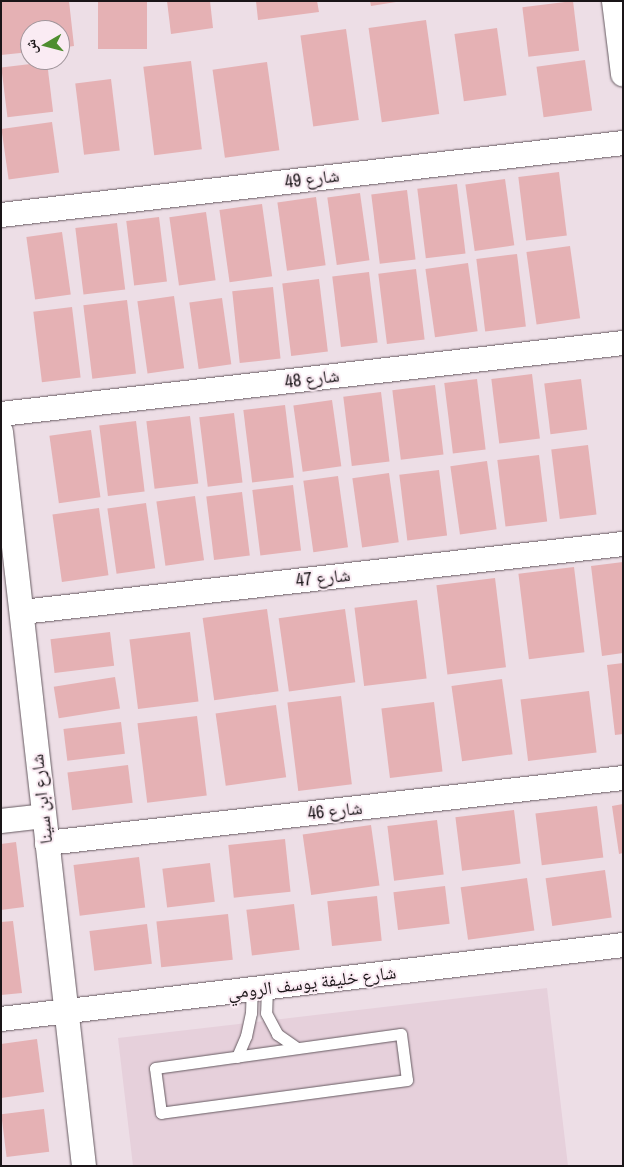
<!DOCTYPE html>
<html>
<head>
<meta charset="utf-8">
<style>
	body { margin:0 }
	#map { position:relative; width:624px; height:1167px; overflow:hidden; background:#eddee6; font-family:"Archivo Narrow","Noto Naskh Arabic",sans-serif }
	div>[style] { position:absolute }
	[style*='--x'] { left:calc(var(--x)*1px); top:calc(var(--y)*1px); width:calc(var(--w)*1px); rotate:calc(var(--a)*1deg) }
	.built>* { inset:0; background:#e6d0db }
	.building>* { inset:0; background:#e5b1b4; transform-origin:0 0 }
	.roads { filter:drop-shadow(0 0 1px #665a61) drop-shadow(0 0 1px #665a61) }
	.lane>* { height:11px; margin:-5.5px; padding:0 5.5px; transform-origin:5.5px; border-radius:5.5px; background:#fff }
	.street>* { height:24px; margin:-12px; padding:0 12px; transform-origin:12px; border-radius:12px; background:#fff }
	span { translate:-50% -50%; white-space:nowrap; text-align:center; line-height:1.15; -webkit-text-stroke:4px #faebf3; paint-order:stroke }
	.street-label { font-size:18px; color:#1a1518 }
	.frame { position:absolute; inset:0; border:2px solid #1a1518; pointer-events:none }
	.north { position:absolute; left:20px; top:20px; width:50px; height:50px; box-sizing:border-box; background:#faebf3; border:1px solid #a0959b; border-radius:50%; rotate:262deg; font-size:14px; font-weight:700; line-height:20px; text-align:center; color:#1a1518 }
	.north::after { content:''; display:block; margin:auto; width:18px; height:22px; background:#4e8d2f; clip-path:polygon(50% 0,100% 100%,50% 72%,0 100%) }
</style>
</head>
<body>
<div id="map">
	<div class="built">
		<i style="clip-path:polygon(547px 988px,568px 1166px,133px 1166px,118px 1038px)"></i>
	</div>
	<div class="building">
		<i style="clip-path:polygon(69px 1px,74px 46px,60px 48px,60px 30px,30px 30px,30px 52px,1px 55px,1px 2px)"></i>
		<i style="left:98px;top:1px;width:49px;height:48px"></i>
		<i style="clip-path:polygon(167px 1px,210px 1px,213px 28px,171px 34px)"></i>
		<i style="clip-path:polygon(256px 1px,317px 1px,319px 12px,258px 20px)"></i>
		<i style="clip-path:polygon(370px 1px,396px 1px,396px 2px,371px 6px)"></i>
		<i style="left:573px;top:1px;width:50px;height:51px;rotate:83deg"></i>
		<i style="left:426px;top:20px;width:95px;height:58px;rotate:82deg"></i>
		<i style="left:497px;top:28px;width:68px;height:43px;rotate:82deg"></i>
		<i style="left:346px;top:29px;width:92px;height:46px;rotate:82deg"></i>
		<i style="left:585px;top:60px;width:51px;height:49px;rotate:82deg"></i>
		<i style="left:191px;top:61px;width:89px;height:48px;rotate:83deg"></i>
		<i style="left:47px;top:62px;width:50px;height:46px;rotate:83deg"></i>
		<i style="left:267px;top:62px;width:89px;height:55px;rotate:82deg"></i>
		<i style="left:111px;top:79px;width:72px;height:36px;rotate:83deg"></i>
		<i style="left:52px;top:122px;width:51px;height:51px;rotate:82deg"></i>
		<i style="left:559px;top:172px;width:64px;height:41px;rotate:83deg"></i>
		<i style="left:505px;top:179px;width:67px;height:40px;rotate:82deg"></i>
		<i style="left:457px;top:184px;width:70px;height:40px;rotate:83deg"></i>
		<i style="left:407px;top:190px;width:70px;height:36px;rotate:83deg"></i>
		<i style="left:360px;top:193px;width:68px;height:33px;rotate:82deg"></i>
		<i style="left:316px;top:197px;width:69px;height:39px;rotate:82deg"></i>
		<i style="left:262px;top:204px;width:73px;height:43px;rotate:82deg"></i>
		<i style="left:206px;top:212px;width:69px;height:37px;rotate:82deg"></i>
		<i style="left:159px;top:217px;width:65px;height:33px;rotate:83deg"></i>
		<i style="left:117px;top:223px;width:67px;height:42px;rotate:83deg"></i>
		<i style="left:62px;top:232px;width:63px;height:36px;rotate:82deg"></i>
		<i style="left:570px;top:246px;width:73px;height:44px;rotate:82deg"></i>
		<i style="left:517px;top:254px;width:73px;height:41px;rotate:83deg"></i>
		<i style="left:468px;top:263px;width:69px;height:43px;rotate:82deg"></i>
		<i style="left:416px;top:269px;width:71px;height:38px;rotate:83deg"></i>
		<i style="left:369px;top:272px;width:71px;height:37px;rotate:83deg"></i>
		<i style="left:319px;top:279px;width:73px;height:37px;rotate:83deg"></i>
		<i style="left:273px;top:287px;width:72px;height:41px;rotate:84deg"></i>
		<i style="left:174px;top:296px;width:73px;height:37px;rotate:82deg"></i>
		<i style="left:222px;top:298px;width:67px;height:33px;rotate:82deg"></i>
		<i style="left:127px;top:300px;width:74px;height:44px;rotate:83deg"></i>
		<i style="left:72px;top:307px;width:71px;height:39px;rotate:83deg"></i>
		<i style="left:532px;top:374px;width:65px;height:41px;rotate:83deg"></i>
		<i style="left:477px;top:379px;width:71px;height:33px;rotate:83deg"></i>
		<i style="left:581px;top:379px;width:51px;height:37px;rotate:83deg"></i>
		<i style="left:435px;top:385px;width:70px;height:43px;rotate:83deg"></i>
		<i style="left:381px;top:392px;width:70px;height:38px;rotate:83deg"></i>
		<i style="left:332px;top:400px;width:67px;height:39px;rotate:82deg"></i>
		<i style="left:285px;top:405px;width:73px;height:42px;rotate:83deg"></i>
		<i style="left:234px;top:413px;width:70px;height:35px;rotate:83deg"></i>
		<i style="left:190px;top:416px;width:68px;height:44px;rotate:83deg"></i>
		<i style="left:136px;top:421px;width:71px;height:37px;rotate:83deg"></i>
		<i style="left:91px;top:430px;width:68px;height:42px;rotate:82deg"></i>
		<i style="left:588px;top:445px;width:70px;height:37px;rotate:83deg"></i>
		<i style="left:539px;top:455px;width:67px;height:42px;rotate:83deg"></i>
		<i style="left:487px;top:461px;width:69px;height:37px;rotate:82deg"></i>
		<i style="left:439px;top:470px;width:66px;height:40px;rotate:83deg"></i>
		<i style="left:389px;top:473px;width:70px;height:37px;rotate:82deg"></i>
		<i style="left:338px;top:476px;width:72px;height:35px;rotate:82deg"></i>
		<i style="left:293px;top:485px;width:66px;height:41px;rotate:83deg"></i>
		<i style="left:242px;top:492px;width:64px;height:36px;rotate:83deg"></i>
		<i style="left:195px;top:496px;width:65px;height:39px;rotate:82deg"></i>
		<i style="left:146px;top:503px;width:66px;height:39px;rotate:82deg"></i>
		<i style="left:99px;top:508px;width:68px;height:47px;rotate:82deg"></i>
		<i style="clip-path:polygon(623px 562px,623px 653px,602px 656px,591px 566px)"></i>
		<i style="left:574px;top:567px;width:86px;height:56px;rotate:83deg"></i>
		<i style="left:495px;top:578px;width:90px;height:59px;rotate:83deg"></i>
		<i style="left:417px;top:600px;width:79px;height:63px;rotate:83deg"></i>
		<i style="left:267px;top:609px;width:83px;height:65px;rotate:82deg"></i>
		<i style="left:345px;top:609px;width:74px;height:67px;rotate:82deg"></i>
		<i style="left:110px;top:632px;width:34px;height:60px;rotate:83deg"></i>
		<i style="left:190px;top:632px;width:70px;height:61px;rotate:83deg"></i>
		<i style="clip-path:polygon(623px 663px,623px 734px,615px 735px,607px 665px)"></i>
		<i style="left:115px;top:677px;width:32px;height:62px;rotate:81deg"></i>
		<i style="left:502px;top:679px;width:76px;height:51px;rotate:82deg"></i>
		<i style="left:589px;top:691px;width:62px;height:69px;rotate:83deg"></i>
		<i style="left:341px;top:696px;width:89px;height:54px;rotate:83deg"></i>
		<i style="left:434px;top:702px;width:70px;height:53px;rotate:83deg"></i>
		<i style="left:276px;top:705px;width:73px;height:61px;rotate:82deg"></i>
		<i style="left:197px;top:716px;width:80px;height:60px;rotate:83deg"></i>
		<i style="left:121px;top:722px;width:32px;height:58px;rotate:83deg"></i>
		<i style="left:128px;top:765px;width:38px;height:61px;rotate:83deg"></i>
		<i style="clip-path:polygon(623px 804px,623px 853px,619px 854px,612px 806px)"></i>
		<i style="left:597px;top:806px;width:52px;height:62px;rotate:83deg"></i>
		<i style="left:514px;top:810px;width:54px;height:59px;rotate:83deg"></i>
		<i style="left:437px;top:820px;width:55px;height:50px;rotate:83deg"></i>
		<i style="left:371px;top:825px;width:61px;height:69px;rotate:82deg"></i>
		<i style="left:285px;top:839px;width:53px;height:57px;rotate:84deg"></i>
		<i style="clip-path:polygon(16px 842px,24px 907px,1px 910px,1px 844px)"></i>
		<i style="left:139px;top:857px;width:51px;height:66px;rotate:83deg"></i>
		<i style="left:210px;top:863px;width:39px;height:48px;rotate:83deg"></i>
		<i style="left:605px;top:870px;width:48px;height:60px;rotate:82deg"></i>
		<i style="left:527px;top:878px;width:53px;height:67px;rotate:82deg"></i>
		<i style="left:445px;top:886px;width:38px;height:52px;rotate:83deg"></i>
		<i style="left:377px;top:896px;width:45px;height:50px;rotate:84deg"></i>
		<i style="left:294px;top:904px;width:46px;height:48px;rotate:83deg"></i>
		<i style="left:228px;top:914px;width:46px;height:72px;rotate:84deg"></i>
		<i style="clip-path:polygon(13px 921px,22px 993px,1px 995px,1px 922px)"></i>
		<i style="left:147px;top:924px;width:40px;height:58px;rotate:83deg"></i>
		<i style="clip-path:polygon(37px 1039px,44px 1092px,1px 1098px,1px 1044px)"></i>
		<i style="left:44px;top:1109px;width:43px;height:43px;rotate:83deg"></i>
	</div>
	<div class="roads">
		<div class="lane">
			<i style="--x:267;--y:988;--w:25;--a:92"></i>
			<i style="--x:266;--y:1013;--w:24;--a:62"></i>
			<i style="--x:277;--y:1034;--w:24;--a:35"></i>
			<i style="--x:401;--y:1034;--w:46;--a:82.6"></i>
			<i style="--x:407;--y:1080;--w:248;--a:172.4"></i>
			<i style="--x:161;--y:1113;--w:45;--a:-97.6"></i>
			<i style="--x:155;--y:1068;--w:248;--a:-7.9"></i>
			<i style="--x:237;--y:1057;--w:23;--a:-67"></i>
			<i style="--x:246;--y:1036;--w:24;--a:-78"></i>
			<i style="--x:251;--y:1013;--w:23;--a:-88"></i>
		</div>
		<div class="street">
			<i style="--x:614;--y:1;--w:74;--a:83"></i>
			<i style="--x:1;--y:215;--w:626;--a:-6.6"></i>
			<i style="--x:1;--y:414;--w:626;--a:-6.51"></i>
			<i style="--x:1;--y:432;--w:739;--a:83.55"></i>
			<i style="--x:22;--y:612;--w:605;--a:-6.46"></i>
			<i style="--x:1;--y:821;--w:43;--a:-6.6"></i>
			<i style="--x:47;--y:843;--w:580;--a:-6.44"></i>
			<i style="--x:1;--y:1019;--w:626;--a:-6.78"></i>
		</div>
	</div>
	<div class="street-label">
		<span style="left:312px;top:179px;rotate:-7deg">شارع 49</span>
		<span style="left:312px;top:379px;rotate:-7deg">شارع 48</span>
		<span style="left:323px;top:578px;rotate:-6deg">شارع 47</span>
		<span style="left:42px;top:799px;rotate:-96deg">شارع ابن سينا</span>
		<span style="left:335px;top:811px;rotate:-6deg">شارع 46</span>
		<span style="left:312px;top:983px;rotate:-7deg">شارع خليفة يوسف الرومي</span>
	</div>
	<div class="frame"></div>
	<div class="north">ش</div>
</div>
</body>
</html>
